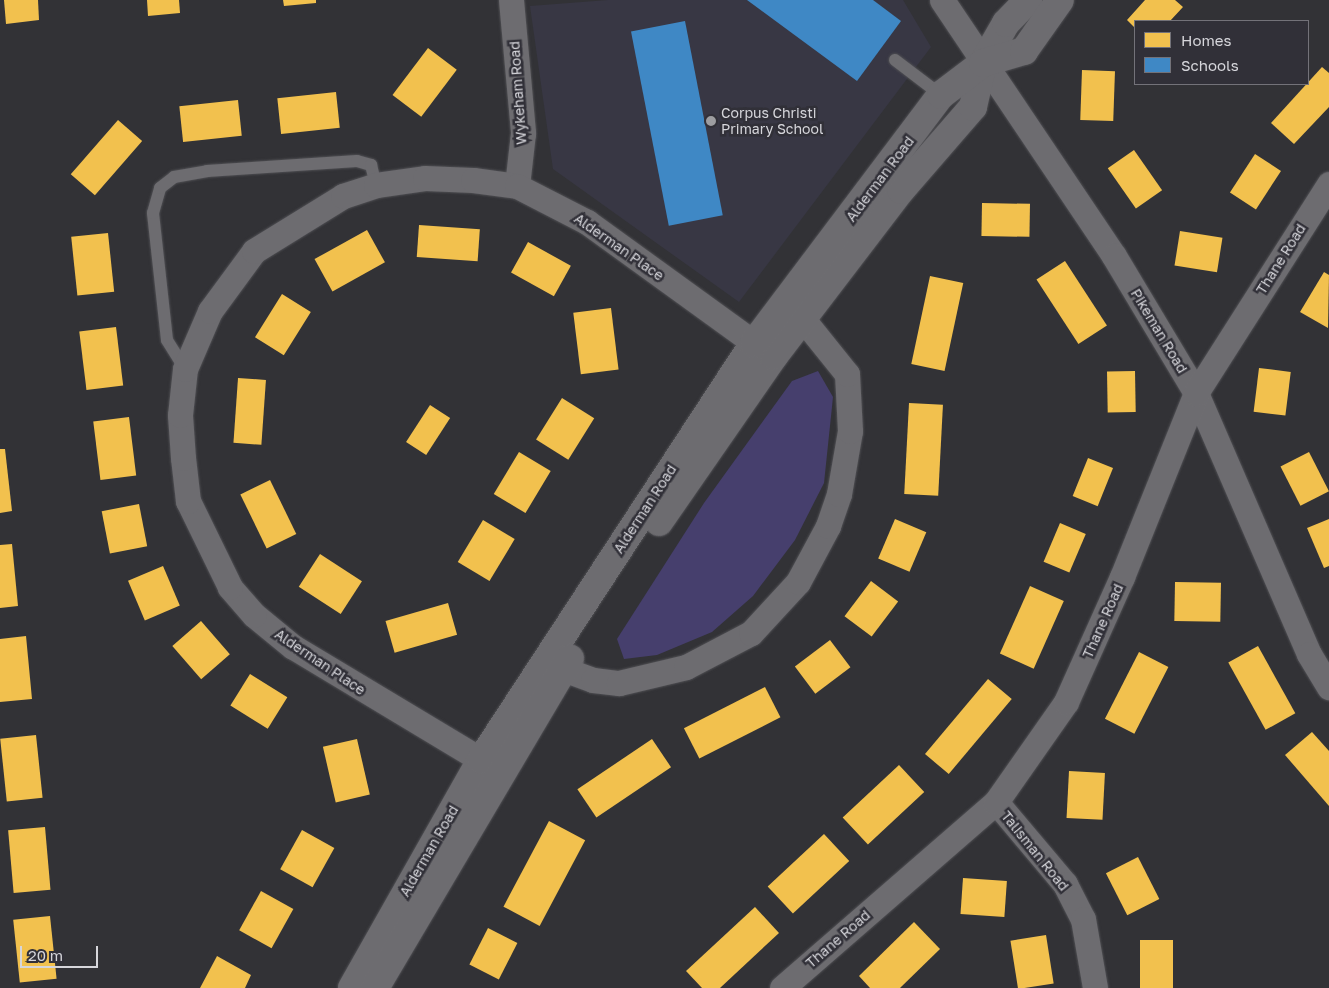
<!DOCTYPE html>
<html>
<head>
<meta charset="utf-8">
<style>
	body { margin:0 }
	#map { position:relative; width:1329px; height:988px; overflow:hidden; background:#323236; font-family:"Golos Text",sans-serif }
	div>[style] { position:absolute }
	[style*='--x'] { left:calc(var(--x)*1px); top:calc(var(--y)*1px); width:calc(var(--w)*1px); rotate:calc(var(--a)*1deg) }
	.built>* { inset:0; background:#383744 }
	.green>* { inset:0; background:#463f6d }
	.homes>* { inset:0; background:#f2c14e; transform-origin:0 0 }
	.schools>* { inset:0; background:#3f88c5; transform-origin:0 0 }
	.roads { filter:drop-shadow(0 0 1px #4f4f53) drop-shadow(0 0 1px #4f4f53) }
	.service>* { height:12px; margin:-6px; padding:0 6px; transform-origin:6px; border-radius:6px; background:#6d6c70 }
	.minor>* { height:25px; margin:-12.5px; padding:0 12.5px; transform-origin:12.5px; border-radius:12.5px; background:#6d6c70 }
	.tertiary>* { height:28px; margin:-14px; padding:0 14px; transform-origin:14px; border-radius:14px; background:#6d6c70 }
	.dots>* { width:14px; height:14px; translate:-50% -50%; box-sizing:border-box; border:2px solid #313038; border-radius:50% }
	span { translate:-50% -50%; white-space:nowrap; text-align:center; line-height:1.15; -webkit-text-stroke:5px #313038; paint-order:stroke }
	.street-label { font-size:14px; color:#d6d6db }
	.poi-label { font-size:14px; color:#d6d6db }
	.left { translate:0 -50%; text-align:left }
	.legend { position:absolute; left:1134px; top:20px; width:175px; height:65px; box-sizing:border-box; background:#313038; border:1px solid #737279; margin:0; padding:6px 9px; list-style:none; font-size:15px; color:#d6d6db }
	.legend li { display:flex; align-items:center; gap:10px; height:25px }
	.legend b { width:25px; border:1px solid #737279 }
	.scale { position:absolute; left:20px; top:946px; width:78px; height:22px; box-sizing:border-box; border:2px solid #d6d6db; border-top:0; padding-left:6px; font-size:15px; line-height:18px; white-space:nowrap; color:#d6d6db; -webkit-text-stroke:4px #313038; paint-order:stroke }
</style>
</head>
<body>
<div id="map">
	<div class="built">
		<i style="clip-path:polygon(608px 0,903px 0,931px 47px,739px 302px,553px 169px,530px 6px)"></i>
	</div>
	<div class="green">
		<i style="clip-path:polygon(818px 371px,833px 397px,824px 483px,795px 540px,753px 596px,712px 632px,657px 655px,624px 659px,617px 639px,704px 503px,792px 381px)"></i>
	</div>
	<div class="homes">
		<i style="clip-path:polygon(4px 0,38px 0,39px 20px,6px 24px)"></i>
		<i style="clip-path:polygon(147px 0,179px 0,180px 13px,148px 16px)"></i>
		<i style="clip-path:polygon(283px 0,316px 0,316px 3px,284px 6px)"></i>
		<i style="clip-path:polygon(1145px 0,1175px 0,1183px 7px,1170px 21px,1135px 21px,1135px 28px,1127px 20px)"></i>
		<i style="left:428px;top:48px;width:36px;height:59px;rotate:37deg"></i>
		<i style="clip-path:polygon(1322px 67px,1329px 73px,1329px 107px,1294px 144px,1271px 123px)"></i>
		<i style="left:1082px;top:70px;width:33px;height:50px;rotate:2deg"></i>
		<i style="left:336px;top:92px;width:36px;height:59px;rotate:84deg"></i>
		<i style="left:238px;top:100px;width:36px;height:59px;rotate:84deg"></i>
		<i style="left:118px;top:120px;width:32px;height:72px;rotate:41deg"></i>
		<i style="left:1134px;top:150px;width:49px;height:32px;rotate:55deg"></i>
		<i style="left:1255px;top:154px;width:31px;height:46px;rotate:33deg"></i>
		<i style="left:982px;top:203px;width:48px;height:33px;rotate:1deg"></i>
		<i style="left:419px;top:225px;width:61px;height:32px;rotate:4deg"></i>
		<i style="left:367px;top:230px;width:37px;height:60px;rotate:61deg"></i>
		<i style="left:1180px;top:231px;width:43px;height:35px;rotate:9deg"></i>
		<i style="left:108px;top:233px;width:59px;height:37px;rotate:84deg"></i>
		<i style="left:528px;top:242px;width:49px;height:35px;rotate:29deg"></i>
		<i style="left:1065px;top:261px;width:77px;height:34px;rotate:57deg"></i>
		<i style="clip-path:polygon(1324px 272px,1329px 275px,1328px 328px,1300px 312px)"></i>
		<i style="left:930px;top:276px;width:34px;height:90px;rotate:12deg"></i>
		<i style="left:282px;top:294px;width:34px;height:51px;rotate:32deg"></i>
		<i style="left:611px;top:308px;width:62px;height:38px;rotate:83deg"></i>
		<i style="left:116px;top:327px;width:59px;height:37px;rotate:83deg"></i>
		<i style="left:1259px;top:368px;width:32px;height:44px;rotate:7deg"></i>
		<i style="left:1135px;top:371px;width:41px;height:28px;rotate:89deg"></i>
		<i style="left:238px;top:378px;width:28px;height:65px;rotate:4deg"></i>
		<i style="left:562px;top:398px;width:38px;height:49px;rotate:32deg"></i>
		<i style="left:909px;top:403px;width:34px;height:91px;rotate:3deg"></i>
		<i style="left:430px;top:405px;width:24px;height:44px;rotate:33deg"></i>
		<i style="left:129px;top:417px;width:59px;height:36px;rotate:83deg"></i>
		<i style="clip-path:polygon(0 449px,5px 449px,12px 511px,0 513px)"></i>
		<i style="left:519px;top:452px;width:37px;height:49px;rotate:31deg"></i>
		<i style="left:1309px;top:452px;width:44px;height:32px;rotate:63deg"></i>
		<i style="left:1088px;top:458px;width:27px;height:41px;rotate:22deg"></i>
		<i style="left:270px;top:480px;width:60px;height:33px;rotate:64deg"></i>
		<i style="left:139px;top:504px;width:43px;height:38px;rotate:79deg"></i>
		<i style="left:895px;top:519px;width:34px;height:43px;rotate:23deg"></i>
		<i style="clip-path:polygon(1329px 519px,1329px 566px,1324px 568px,1307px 528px)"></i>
		<i style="left:483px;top:520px;width:37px;height:49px;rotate:31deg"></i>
		<i style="left:1060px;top:523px;width:28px;height:42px;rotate:23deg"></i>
		<i style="clip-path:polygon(12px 544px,18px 606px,0 608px,0 545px)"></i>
		<i style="left:320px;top:554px;width:50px;height:39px;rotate:33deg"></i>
		<i style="left:163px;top:566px;width:43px;height:38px;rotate:67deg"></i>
		<i style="left:871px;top:581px;width:34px;height:44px;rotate:37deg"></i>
		<i style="left:1175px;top:582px;width:46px;height:39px;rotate:1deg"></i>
		<i style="left:1030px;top:586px;width:37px;height:74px;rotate:24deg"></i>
		<i style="left:448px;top:603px;width:33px;height:65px;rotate:74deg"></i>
		<i style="left:201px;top:621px;width:44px;height:38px;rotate:49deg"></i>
		<i style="clip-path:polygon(26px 636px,32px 699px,0 702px,0 639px)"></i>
		<i style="left:830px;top:640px;width:34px;height:44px;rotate:53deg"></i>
		<i style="left:1258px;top:646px;width:77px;height:34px;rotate:61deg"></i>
		<i style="left:1139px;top:652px;width:33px;height:75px;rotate:27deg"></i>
		<i style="left:250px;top:674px;width:44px;height:37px;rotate:32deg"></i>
		<i style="left:988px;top:679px;width:31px;height:98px;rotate:40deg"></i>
		<i style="left:765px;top:687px;width:34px;height:91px;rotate:63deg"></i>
		<i style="clip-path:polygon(1312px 732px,1329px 751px,1329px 806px,1285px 755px)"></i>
		<i style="left:36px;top:735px;width:63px;height:36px;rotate:84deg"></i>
		<i style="left:357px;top:739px;width:57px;height:35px;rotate:77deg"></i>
		<i style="left:652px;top:739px;width:34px;height:90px;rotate:56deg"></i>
		<i style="left:899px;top:765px;width:37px;height:77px;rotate:47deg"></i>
		<i style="left:1069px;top:771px;width:36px;height:47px;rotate:3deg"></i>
		<i style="left:549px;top:821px;width:41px;height:97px;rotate:28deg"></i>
		<i style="left:45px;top:827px;width:63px;height:37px;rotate:85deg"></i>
		<i style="left:302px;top:830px;width:37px;height:45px;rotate:29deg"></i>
		<i style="left:824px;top:834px;width:37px;height:77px;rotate:47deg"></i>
		<i style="left:1138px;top:857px;width:47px;height:36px;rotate:63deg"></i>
		<i style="left:963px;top:878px;width:44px;height:36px;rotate:4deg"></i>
		<i style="left:261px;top:891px;width:37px;height:45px;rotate:29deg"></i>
		<i style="clip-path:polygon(755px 907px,779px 933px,720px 988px,702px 988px,686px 971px)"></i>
		<i style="left:50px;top:916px;width:63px;height:37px;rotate:84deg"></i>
		<i style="clip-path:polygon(914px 922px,940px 949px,900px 988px,870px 988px,859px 976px)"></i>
		<i style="left:488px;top:928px;width:33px;height:41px;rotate:27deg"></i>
		<i style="left:1046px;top:935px;width:49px;height:36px;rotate:81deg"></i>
		<i style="left:1140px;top:940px;width:33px;height:48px"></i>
		<i style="clip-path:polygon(217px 956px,251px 975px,245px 988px,200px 988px)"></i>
	</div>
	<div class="schools">
		<i style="clip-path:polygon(747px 0,873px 0,901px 21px,857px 81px)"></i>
		<i style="left:685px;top:21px;width:198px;height:55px;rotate:79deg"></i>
	</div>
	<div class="roads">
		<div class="service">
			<i style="--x:895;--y:60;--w:58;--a:37.3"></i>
			<i style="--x:185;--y:369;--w:34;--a:-122"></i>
			<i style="--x:167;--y:340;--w:128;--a:-96.3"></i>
			<i style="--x:153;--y:213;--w:26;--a:-74"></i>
			<i style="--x:160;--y:188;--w:18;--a:-38"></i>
			<i style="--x:174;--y:177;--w:34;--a:-10"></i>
			<i style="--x:207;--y:171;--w:150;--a:-3.8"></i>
			<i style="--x:357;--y:161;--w:15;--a:16"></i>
			<i style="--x:371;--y:165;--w:21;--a:76"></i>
		</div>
		<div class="minor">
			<i style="--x:511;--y:0;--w:134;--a:84.8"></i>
			<i style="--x:523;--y:133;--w:53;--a:96.5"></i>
			<i style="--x:942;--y:0;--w:308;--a:56.1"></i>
			<i style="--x:1114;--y:256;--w:160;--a:59.1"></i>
			<i style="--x:1196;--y:393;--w:284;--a:66.6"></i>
			<i style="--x:1309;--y:654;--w:39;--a:59"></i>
			<i style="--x:563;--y:669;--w:32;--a:20"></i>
			<i style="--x:593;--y:680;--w:26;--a:7"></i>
			<i style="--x:619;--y:683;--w:69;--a:-13.4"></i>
			<i style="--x:686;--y:667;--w:73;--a:-27.6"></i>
			<i style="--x:751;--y:633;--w:69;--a:-47.3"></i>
			<i style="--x:798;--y:582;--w:64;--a:-61.8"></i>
			<i style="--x:828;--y:526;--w:34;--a:-71"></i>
			<i style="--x:839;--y:494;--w:64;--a:-80.1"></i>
			<i style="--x:850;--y:431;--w:57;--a:-93"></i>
			<i style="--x:847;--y:374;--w:72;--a:-128.8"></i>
			<i style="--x:498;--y:770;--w:239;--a:-149"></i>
			<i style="--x:293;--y:647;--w:50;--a:-140.6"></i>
			<i style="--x:254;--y:615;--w:37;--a:-131"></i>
			<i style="--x:230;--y:587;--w:96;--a:-116"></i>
			<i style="--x:188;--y:501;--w:43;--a:-96.6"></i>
			<i style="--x:183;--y:458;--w:43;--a:-94"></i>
			<i style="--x:180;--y:415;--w:46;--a:-83.8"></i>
			<i style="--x:185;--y:369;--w:63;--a:-66.7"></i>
			<i style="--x:210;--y:311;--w:74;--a:-53.7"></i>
			<i style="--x:254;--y:251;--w:105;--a:-31.7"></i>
			<i style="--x:343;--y:196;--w:35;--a:-18"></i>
			<i style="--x:376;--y:185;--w:49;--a:-8.1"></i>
			<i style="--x:425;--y:178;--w:48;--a:2.4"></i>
			<i style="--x:473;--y:180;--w:44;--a:7.8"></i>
			<i style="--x:517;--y:186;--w:79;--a:27.2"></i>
			<i style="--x:587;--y:222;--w:206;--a:35.9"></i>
			<i style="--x:996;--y:802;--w:107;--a:49.9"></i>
			<i style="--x:1065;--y:884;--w:39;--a:63"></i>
			<i style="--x:1083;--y:919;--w:70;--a:80.1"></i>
			<i style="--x:782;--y:988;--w:284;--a:-41"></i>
			<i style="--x:996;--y:802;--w:122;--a:-55"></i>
			<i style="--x:1066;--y:702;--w:137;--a:-65.9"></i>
			<i style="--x:1122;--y:577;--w:198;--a:-68.1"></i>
			<i style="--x:1196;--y:393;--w:248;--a:-57.5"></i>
		</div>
		<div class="tertiary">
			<i style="--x:659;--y:522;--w:202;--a:-55.3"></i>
			<i style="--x:774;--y:356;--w:209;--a:-52.6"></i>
			<i style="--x:901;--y:190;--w:110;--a:-49.1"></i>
			<i style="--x:973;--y:107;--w:45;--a:-77.2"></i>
			<i style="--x:983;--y:63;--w:46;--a:-60.1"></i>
			<i style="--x:1006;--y:23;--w:32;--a:-46"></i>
			<i style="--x:352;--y:988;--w:262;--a:-60.5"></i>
			<i style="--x:481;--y:760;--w:498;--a:-56.8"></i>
			<i style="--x:754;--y:343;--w:311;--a:-53"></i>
			<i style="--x:941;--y:95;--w:53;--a:-37.3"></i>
			<i style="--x:983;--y:63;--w:43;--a:-16.3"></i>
			<i style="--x:1024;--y:51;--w:62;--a:-54.8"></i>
			<i style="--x:375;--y:988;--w:383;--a:-59.4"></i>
		</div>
	</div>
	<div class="dots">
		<i style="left:711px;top:121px;background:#9d9da1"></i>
	</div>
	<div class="street-label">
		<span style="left:518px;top:93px;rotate:-94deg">Wykeham Road</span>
		<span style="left:880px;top:179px;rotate:-53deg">Alderman Road</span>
		<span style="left:619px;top:247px;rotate:35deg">Alderman Place</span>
		<span style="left:1281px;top:259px;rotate:-58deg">Thane Road</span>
		<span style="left:1159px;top:331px;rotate:59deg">Pikeman Road</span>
		<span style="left:645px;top:509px;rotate:-57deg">Alderman Road</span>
		<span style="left:1103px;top:621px;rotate:-66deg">Thane Road</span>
		<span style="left:320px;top:662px;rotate:34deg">Alderman Place</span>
		<span style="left:429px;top:851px;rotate:-60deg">Alderman Road</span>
		<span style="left:1035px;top:851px;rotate:51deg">Talisman Road</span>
		<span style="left:838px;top:939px;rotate:-41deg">Thane Road</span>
	</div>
	<div class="poi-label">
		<span class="left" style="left:721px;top:121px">Corpus Christi<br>Primary School</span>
	</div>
	<ul class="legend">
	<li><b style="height:14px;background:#f2c14e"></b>Homes</li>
	<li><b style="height:14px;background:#3f88c5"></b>Schools</li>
	</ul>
	<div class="scale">20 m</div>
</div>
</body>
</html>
